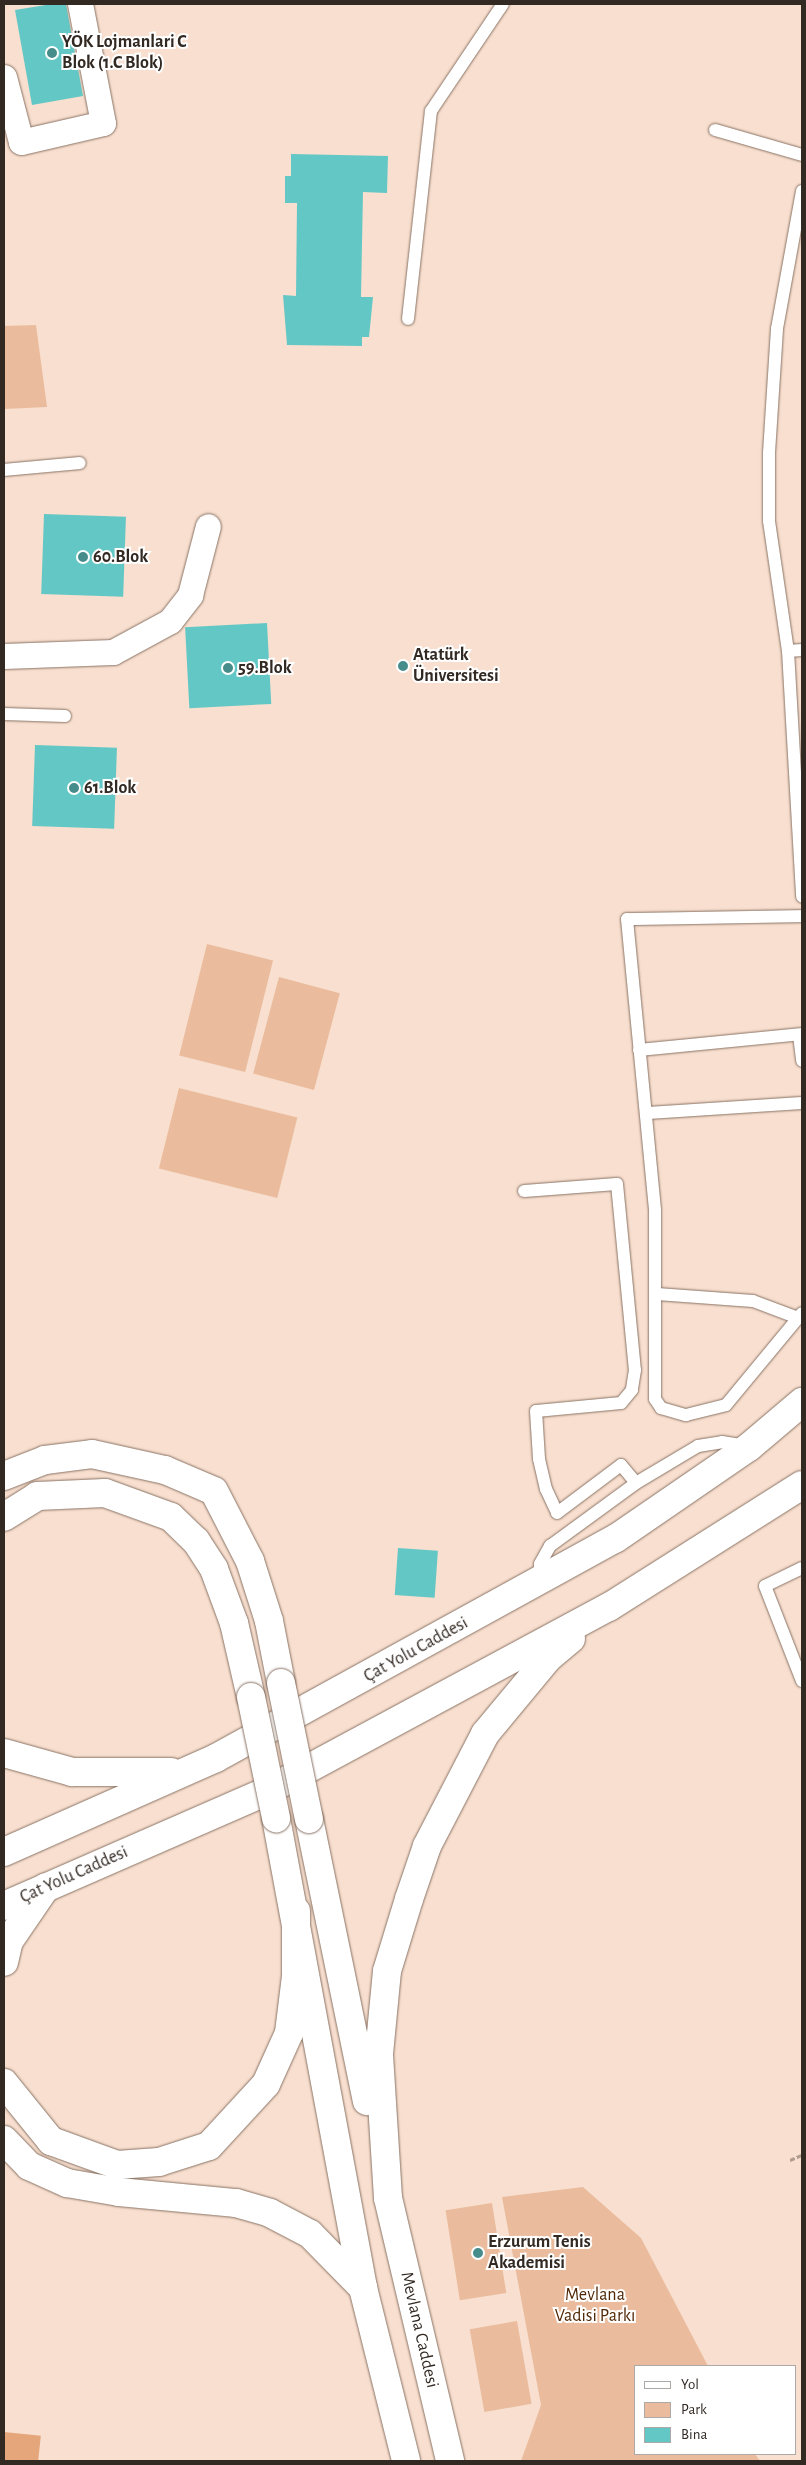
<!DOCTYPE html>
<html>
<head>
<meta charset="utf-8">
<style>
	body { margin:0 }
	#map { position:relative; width:806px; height:2465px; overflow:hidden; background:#f8dfcf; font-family:"Alegreya Sans",sans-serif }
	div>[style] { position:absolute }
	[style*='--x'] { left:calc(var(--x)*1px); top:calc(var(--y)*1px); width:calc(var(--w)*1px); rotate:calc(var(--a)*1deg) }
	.green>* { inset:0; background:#eabc9d; transform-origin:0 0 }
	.forest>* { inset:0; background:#e5a67b; transform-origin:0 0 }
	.building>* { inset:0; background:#63c8c5; transform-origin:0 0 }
	.path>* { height:3px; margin-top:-1.5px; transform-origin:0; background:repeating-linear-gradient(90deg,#af9c8f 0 5px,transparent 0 7.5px) }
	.roads { filter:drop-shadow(0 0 1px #897365) drop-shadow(0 0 1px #897365) }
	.service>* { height:12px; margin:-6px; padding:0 6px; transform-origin:6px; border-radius:6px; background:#fff }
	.minor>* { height:25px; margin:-12.5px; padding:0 12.5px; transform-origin:12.5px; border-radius:12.5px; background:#fff }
	.tertiary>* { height:28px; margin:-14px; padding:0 14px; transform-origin:14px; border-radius:14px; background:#fff }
	.trunk>* { height:28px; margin:-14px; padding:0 14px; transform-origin:14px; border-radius:14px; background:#fff }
	.bridges { filter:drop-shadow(0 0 1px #897365) drop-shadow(0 0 1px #897365) }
	.trunk-bridge>* { height:28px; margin:-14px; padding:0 14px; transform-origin:14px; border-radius:14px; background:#fff }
	.dots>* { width:14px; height:14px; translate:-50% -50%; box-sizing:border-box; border:2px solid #fff; border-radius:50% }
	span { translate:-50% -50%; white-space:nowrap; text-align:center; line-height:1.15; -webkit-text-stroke:4px #fff; paint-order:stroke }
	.poi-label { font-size:18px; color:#322923; font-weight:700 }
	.left { translate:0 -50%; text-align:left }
	.street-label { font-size:18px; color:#322923 }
	.park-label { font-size:18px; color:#512806 }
	.frame { position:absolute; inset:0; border:5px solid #322923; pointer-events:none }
	.legend { position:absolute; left:634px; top:2365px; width:162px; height:90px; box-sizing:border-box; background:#fff; border:1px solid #ada9a7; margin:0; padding:6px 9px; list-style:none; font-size:15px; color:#322923 }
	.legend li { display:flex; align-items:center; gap:10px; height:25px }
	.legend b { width:25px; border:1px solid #ada9a7 }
</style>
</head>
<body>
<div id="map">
	<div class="green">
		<i style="clip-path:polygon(36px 325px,47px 407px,4px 409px,4px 326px)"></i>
		<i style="left:207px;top:944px;width:68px;height:115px;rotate:14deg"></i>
		<i style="left:279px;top:977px;width:63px;height:100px;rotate:15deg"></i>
		<i style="left:179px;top:1088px;width:122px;height:83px;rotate:14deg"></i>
		<i style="clip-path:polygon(583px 2187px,641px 2238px,708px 2366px,635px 2366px,635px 2454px,755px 2454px,760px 2461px,521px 2461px,541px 2405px,502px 2197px)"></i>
		<i style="left:492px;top:2203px;width:91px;height:47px;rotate:81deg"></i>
		<i style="left:517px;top:2321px;width:84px;height:48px;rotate:80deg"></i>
	</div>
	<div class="forest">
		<i style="left:4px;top:2432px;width:37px;height:29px;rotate:6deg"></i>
	</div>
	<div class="building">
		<i style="clip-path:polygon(52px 4px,66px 4px,83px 96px,32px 105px,15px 10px)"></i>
		<i style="clip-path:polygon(291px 154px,388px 156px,387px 193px,363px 192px,361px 297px,373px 297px,369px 337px,362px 337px,362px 346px,287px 345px,283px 295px,296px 296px,297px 203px,285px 203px,285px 176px,291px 176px)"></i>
		<i style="left:44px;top:514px;width:82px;height:80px;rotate:2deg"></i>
		<i style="left:267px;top:623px;width:81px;height:82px;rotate:87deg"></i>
		<i style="left:35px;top:745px;width:82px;height:81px;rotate:2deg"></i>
		<i style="left:398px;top:1548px;width:40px;height:47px;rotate:4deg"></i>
	</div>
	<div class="path">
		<i style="--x:790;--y:2160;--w:13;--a:-23"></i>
	</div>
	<div class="roads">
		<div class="service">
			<i style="--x:715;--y:130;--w:91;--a:16"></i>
			<i style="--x:802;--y:191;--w:140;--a:100.3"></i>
			<i style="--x:777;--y:329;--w:125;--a:93.7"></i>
			<i style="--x:769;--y:454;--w:67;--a:90"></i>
			<i style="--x:769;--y:521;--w:131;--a:81.7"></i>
			<i style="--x:788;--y:651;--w:246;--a:86.7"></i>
			<i style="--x:408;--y:319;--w:209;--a:-83.7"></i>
			<i style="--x:431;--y:111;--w:129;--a:-56.1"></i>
			<i style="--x:4;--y:470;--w:76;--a:-5.3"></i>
			<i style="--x:788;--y:651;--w:14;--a:-4"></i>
			<i style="--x:4;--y:714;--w:61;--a:1.9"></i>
			<i style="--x:802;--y:916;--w:175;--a:179"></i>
			<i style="--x:627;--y:919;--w:292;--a:84.5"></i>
			<i style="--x:655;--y:1210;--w:189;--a:90"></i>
			<i style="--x:655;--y:1399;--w:11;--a:56"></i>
			<i style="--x:661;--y:1408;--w:26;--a:16"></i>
			<i style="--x:686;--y:1415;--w:41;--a:-14"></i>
			<i style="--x:726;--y:1405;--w:119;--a:-50.4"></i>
			<i style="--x:799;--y:1035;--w:26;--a:83"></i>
			<i style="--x:639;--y:1050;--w:164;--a:-5.6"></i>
			<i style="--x:648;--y:1113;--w:154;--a:-3.7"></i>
			<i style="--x:524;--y:1191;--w:93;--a:-4.3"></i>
			<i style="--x:617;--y:1184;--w:187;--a:84.5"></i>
			<i style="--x:635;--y:1370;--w:20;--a:99"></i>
			<i style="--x:632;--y:1390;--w:17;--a:130"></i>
			<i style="--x:621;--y:1403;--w:85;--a:174.6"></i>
			<i style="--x:536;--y:1411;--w:48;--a:86.4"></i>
			<i style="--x:539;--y:1459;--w:31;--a:77"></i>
			<i style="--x:546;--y:1489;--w:26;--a:65"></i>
			<i style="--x:557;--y:1513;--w:80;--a:-36.9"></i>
			<i style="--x:621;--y:1465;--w:23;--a:50"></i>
			<i style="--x:657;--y:1294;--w:96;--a:4.2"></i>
			<i style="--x:753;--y:1301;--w:48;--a:20.7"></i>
			<i style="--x:802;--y:1568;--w:41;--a:154.1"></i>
			<i style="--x:765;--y:1586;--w:102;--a:68.7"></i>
			<i style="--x:539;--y:1580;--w:16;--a:-86"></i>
			<i style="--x:540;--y:1564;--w:21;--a:-61"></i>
			<i style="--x:550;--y:1546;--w:107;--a:-36.2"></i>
			<i style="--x:636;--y:1483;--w:72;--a:-30.8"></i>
			<i style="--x:698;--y:1446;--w:24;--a:-9"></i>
			<i style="--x:722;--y:1442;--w:25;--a:9"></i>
		</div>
		<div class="minor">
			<i style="--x:4;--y:77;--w:67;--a:75.3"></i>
			<i style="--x:21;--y:142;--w:84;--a:-13"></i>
			<i style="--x:103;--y:123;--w:121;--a:-100.9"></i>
			<i style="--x:4;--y:656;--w:109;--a:-2.1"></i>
			<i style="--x:113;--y:652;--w:65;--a:-28.5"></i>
			<i style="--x:170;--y:621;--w:33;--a:-52"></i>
			<i style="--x:190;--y:595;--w:71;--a:-75.4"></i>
		</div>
		<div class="tertiary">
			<i style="--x:388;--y:2198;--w:270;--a:76.7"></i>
			<i style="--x:363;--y:2288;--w:178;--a:76"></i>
		</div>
		<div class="trunk">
			<i style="--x:4;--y:1476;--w:44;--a:-21.3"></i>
			<i style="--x:45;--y:1460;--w:47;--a:-7.3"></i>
			<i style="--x:92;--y:1454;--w:75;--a:12.4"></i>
			<i style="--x:165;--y:1470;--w:53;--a:23.2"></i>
			<i style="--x:214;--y:1491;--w:79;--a:62.8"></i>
			<i style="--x:250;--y:1561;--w:63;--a:72.4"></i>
			<i style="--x:269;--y:1621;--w:63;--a:79"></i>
			<i style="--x:4;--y:1517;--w:39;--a:-32"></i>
			<i style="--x:37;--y:1496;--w:68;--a:-2.5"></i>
			<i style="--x:105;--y:1493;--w:70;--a:20"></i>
			<i style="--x:171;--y:1517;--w:35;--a:44"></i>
			<i style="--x:196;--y:1541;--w:33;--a:57"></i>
			<i style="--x:214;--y:1569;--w:58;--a:69.7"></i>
			<i style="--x:234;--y:1623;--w:76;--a:77.1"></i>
			<i style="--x:4;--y:1753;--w:71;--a:15.6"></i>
			<i style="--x:72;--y:1772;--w:99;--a:0"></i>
			<i style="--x:276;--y:1818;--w:478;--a:79.5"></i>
			<i style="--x:309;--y:1819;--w:288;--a:78.4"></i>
			<i style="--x:4;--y:1852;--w:232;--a:-23.9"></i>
			<i style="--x:216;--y:1758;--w:455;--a:-28.8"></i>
			<i style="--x:615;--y:1539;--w:163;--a:-34.5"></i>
			<i style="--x:749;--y:1447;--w:70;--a:-40.3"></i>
			<i style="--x:4;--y:1906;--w:283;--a:-23.6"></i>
			<i style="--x:263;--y:1793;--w:393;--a:-28.3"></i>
			<i style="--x:609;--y:1607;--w:228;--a:-32.3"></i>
			<i style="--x:4;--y:1962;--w:22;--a:-77"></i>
			<i style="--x:9;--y:1941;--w:65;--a:-55.6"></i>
			<i style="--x:4;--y:2083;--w:75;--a:51"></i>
			<i style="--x:51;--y:2141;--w:70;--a:20"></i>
			<i style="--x:117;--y:2165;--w:42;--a:-4.1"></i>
			<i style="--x:159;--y:2162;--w:52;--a:-17.7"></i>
			<i style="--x:209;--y:2146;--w:84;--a:-47.4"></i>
			<i style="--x:266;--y:2084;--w:56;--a:-65.7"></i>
			<i style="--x:289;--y:2033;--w:57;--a:-83"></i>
			<i style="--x:296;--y:1976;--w:65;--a:-90"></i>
			<i style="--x:4;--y:2140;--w:36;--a:46"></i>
			<i style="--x:29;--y:2166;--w:42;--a:24.1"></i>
			<i style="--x:67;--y:2183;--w:53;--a:9.8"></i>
			<i style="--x:119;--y:2192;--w:118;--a:5.4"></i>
			<i style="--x:236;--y:2203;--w:35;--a:16"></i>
			<i style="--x:270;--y:2213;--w:45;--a:27.7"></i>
			<i style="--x:310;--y:2234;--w:76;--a:45.5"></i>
			<i style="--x:388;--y:2198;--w:144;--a:-93.6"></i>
			<i style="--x:379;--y:2054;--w:83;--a:-84.5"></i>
			<i style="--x:387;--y:1971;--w:75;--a:-73"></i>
			<i style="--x:409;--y:1899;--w:56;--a:-71.2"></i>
			<i style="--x:427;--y:1846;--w:126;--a:-62.6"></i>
			<i style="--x:485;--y:1734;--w:99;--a:-50.3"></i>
			<i style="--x:548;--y:1658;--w:30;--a:-40"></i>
		</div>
	</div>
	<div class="bridges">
		<div class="trunk-bridge">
			<i style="--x:281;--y:1683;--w:139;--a:78.4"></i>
			<i style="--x:251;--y:1697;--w:124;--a:78.3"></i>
		</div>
	</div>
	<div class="dots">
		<i style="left:52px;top:53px;background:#458c8a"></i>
		<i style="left:83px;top:557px;background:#458c8a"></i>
		<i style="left:403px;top:666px;background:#458c8a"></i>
		<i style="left:228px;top:668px;background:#458c8a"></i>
		<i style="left:74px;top:788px;background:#458c8a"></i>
		<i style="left:478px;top:2253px;background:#458c8a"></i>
	</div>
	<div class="poi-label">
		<span class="left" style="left:62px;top:53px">YÖK Lojmanlari C<br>Blok (1.C Blok)</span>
		<span class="left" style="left:93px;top:557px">60.Blok</span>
		<span class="left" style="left:413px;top:666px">Atatürk<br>Üniversitesi</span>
		<span class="left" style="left:238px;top:668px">59.Blok</span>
		<span class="left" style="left:84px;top:788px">61.Blok</span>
		<span class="left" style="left:488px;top:2253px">Erzurum Tenis<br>Akademisi</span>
	</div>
	<div class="street-label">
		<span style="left:416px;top:1650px;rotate:-29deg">Çat Yolu Caddesi</span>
		<span style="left:74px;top:1875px;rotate:-24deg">Çat Yolu Caddesi</span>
		<span style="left:419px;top:2330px;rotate:77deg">Mevlana Caddesi</span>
	</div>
	<div class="park-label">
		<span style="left:595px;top:2306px">Mevlana<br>Vadisi Parkı</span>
	</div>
	<div class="frame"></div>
	<ul class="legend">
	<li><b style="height:6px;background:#fff"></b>Yol</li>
	<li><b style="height:14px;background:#eabc9d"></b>Park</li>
	<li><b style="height:14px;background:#63c8c5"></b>Bina</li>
	</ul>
</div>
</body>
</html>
